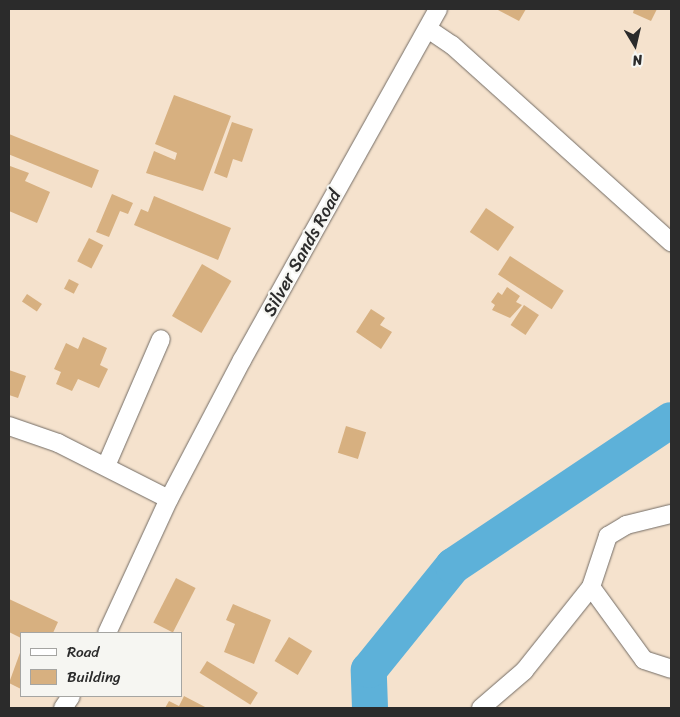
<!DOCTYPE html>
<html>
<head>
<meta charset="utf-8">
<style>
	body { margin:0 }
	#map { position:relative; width:680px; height:717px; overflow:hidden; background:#f5e2cd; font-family:Sriracha,sans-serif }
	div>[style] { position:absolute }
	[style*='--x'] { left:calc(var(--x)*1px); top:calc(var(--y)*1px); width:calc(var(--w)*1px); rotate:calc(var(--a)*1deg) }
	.river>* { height:36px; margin:-18px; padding:0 18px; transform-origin:18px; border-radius:18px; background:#5db1d9 }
	.building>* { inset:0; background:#d7b080; transform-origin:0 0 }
	.roads { filter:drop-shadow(0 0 1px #726b64) drop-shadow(0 0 1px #726b64) }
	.street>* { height:18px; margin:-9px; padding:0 9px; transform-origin:9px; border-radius:9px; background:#fff }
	span { translate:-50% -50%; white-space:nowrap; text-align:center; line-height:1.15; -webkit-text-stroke:4.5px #f6f6f2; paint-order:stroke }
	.street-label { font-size:18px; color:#2b2b2b }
	.frame { position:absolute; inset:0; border:10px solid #2b2b2b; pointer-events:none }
	.legend { position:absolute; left:20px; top:632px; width:162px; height:65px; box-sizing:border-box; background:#f6f6f2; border:1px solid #a5a5a2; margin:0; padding:6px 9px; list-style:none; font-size:15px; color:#2b2b2b }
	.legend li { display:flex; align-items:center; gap:10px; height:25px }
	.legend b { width:25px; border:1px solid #a5a5a2 }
	.north { position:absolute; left:610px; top:20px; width:50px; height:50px; -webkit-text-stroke:4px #f6f6f2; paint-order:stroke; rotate:171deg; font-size:14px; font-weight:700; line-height:20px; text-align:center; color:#2b2b2b }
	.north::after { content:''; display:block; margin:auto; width:18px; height:22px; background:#2b2b2b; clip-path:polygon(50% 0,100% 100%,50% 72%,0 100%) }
</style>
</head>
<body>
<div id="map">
	<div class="river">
		<i style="--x:370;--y:708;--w:38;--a:-92"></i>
		<i style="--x:369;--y:670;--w:134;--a:-51.1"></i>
		<i style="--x:453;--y:566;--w:262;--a:-33.8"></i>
	</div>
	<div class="building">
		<i style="clip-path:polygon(496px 9px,526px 9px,519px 21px)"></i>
		<i style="clip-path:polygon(634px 9px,657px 9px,651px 21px,633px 13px)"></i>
		<i style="clip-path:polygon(174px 95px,231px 116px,203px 191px,146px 173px,154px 151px,175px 160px,177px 153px,155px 144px)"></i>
		<i style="clip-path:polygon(232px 122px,253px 129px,242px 162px,233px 159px,227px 178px,214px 173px)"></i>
		<i style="left:9px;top:134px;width:97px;height:19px;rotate:22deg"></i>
		<i style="clip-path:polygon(10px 166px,29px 173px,25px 181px,50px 192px,37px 223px,9px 211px)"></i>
		<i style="clip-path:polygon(112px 194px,133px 203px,128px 214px,120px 211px,109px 237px,96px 232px)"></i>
		<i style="clip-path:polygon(154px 196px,231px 228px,218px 260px,134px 225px,141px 209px,148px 212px)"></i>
		<i style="left:486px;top:208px;width:34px;height:29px;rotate:34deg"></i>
		<i style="left:89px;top:238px;width:16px;height:26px;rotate:27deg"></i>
		<i style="left:510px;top:256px;width:64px;height:22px;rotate:33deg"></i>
		<i style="left:202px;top:264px;width:34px;height:60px;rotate:30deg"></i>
		<i style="left:69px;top:279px;width:11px;height:11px;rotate:27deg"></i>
		<i style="clip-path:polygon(507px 287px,520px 296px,516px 302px,522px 305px,510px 318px,492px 310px,495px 305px,491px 302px,498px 292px,502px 295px)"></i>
		<i style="left:27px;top:294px;width:18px;height:9px;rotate:34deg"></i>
		<i style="left:524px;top:305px;width:18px;height:24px;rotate:34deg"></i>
		<i style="clip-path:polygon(371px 309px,385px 318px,380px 325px,392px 332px,381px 349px,356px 332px)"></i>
		<i style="clip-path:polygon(83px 337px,107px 348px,100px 365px,108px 369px,99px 388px,78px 379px,72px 391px,56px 384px,61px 372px,54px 369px,66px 343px,78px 349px)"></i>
		<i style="clip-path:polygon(9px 370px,26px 376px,18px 398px,9px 395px)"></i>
		<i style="left:346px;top:426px;width:21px;height:28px;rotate:17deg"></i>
		<i style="left:176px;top:578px;width:22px;height:50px;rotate:27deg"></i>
		<i style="clip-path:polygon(9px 599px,58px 622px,53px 633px,21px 633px,21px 638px,9px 632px)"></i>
		<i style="clip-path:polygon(233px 604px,271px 620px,254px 664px,224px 652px,235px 624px,226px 620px)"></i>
		<i style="left:289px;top:637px;width:27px;height:28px;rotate:31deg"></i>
		<i style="clip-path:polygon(21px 650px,21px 689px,9px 683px)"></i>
		<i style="left:207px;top:661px;width:60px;height:14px;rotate:32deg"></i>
		<i style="clip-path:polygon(184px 696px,207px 708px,165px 708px,169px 701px,179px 706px)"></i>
	</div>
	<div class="roads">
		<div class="street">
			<i style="--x:428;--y:29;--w:29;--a:34"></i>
			<i style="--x:452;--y:45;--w:295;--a:42"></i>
			<i style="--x:9;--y:426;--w:52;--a:19.1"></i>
			<i style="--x:58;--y:443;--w:124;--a:26.8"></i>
			<i style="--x:106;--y:466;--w:138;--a:-66.6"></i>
			<i style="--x:591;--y:587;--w:90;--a:54"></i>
			<i style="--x:644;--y:660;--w:28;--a:18"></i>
			<i style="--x:107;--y:633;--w:148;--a:-65.2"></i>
			<i style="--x:169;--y:499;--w:157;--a:-62.3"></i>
			<i style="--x:242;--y:360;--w:402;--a:-60.8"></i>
			<i style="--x:63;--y:708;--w:14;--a:-56"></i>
			<i style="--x:481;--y:708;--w:57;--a:-40.7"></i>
			<i style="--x:524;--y:671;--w:107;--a:-51.4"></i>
			<i style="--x:591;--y:587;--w:54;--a:-71.6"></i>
			<i style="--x:608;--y:536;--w:21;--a:-31"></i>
			<i style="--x:626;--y:525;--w:46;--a:-13.7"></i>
		</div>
	</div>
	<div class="street-label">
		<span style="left:302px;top:253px;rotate:-61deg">Silver Sands Road</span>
	</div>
	<div class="frame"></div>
	<ul class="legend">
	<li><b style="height:6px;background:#fff"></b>Road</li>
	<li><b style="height:14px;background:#d7b080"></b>Building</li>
	</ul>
	<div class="north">N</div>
</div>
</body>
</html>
